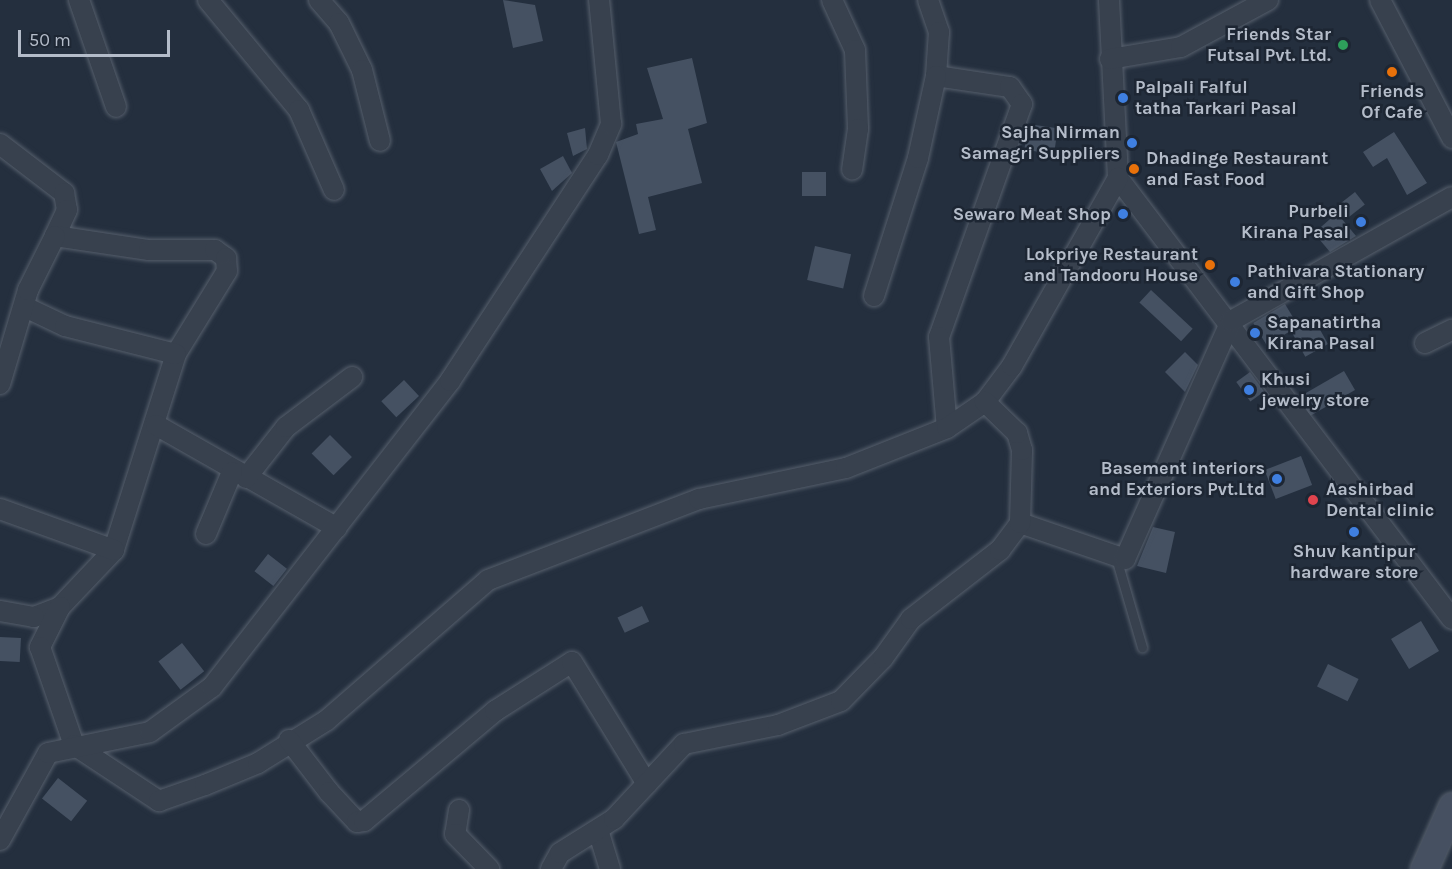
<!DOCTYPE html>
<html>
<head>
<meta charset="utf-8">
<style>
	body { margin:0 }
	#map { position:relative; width:1452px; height:869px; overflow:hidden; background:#242f3e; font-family:Karla,sans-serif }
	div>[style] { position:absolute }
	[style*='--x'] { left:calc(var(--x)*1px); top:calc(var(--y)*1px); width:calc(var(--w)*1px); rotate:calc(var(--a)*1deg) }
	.building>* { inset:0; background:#455162; transform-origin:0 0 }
	.roads { filter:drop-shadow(0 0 2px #565f6c) drop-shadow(0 0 2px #565f6c) }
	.lane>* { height:9px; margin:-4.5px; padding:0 4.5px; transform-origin:4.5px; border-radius:4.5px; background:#38414e }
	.street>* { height:20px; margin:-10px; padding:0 10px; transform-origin:10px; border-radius:10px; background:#38414e }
	.secondary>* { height:27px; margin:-13.5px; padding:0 13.5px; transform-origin:13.5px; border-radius:13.5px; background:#465061 }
	.dots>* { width:16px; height:16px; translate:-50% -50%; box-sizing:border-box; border:3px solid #1d2633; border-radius:50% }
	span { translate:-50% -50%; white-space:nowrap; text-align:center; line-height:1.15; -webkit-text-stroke:5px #1d2633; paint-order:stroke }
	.poi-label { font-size:18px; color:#b4bcc9; font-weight:700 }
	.right { translate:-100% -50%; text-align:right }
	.left { translate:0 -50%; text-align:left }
	.scale { position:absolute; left:18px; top:30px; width:152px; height:27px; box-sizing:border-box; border:3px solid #b4bcc9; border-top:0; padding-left:8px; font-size:18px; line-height:21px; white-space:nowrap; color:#b4bcc9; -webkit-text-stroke:4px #1d2633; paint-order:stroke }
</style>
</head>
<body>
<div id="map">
	<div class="building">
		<i style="clip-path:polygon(503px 0,535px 5px,543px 41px,513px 48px)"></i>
		<i style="clip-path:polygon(692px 58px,707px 123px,688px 129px,702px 183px,648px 197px,656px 230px,639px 234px,616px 142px,638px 134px,636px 124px,663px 119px,647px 68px)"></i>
		<i style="left:1028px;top:124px;width:30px;height:26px;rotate:8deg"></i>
		<i style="clip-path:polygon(585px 128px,587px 149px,573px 156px,567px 133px)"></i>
		<i style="clip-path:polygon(1394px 132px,1427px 183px,1407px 195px,1387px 158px,1373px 167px,1363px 152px)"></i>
		<i style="clip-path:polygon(563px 156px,572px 173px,552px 191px,540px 169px)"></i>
		<i style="left:826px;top:172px;width:24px;height:24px;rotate:90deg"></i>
		<i style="left:1355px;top:192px;width:16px;height:21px;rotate:52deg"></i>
		<i style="clip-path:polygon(1337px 213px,1356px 236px,1330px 252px,1314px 233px)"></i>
		<i style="left:815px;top:246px;width:37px;height:35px;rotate:13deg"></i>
		<i style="left:1151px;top:290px;width:57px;height:17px;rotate:43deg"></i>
		<i style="left:1285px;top:304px;width:26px;height:37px;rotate:59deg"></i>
		<i style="left:1313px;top:317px;width:31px;height:26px;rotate:61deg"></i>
		<i style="clip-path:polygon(1185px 352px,1198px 365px,1185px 392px,1165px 372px)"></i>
		<i style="left:1344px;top:371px;width:22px;height:52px;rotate:60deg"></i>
		<i style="left:1250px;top:372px;width:24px;height:17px;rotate:54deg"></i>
		<i style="left:404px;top:380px;width:22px;height:31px;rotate:47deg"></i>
		<i style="left:330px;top:435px;width:31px;height:26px;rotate:45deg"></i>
		<i style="left:1301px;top:456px;width:31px;height:39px;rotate:69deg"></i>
		<i style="clip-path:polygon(1153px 527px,1175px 532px,1166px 573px,1137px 566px)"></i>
		<i style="left:268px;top:554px;width:24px;height:22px;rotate:38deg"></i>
		<i style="left:642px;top:606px;width:17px;height:27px;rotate:65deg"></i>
		<i style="left:1421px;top:621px;width:35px;height:35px;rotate:59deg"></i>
		<i style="left:0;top:637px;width:21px;height:24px;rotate:3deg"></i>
		<i style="left:182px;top:643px;width:36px;height:30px;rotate:52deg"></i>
		<i style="left:1328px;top:664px;width:34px;height:25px;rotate:26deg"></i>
		<i style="left:58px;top:778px;width:37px;height:26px;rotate:38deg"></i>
	</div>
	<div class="roads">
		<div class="lane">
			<i style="--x:1117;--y:561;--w:90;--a:73.8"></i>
		</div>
		<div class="street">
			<i style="--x:79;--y:0;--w:113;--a:70.9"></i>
			<i style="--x:208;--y:0;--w:143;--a:50.4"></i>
			<i style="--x:299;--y:110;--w:87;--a:66.4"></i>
			<i style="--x:319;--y:0;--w:30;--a:49"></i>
			<i style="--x:339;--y:23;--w:52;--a:63.9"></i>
			<i style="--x:362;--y:70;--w:73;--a:75.8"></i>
			<i style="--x:832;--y:0;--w:55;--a:65.3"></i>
			<i style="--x:855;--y:50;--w:79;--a:87.8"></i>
			<i style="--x:858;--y:129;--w:41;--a:98.3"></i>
			<i style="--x:928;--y:0;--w:34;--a:71"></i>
			<i style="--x:939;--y:32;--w:44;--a:93.9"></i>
			<i style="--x:936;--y:76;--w:75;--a:8.5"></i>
			<i style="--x:1010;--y:87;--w:21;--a:55"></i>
			<i style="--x:1022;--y:104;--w:247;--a:109.6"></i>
			<i style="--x:939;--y:337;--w:91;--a:85"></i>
			<i style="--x:1109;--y:0;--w:178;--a:87.1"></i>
			<i style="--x:1118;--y:178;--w:553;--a:52.86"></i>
			<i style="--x:1380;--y:0;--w:156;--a:62.4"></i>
			<i style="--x:1110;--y:59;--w:72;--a:-9.6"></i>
			<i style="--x:1181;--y:47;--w:99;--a:-28.4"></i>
			<i style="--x:0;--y:144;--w:81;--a:37.4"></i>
			<i style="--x:64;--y:193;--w:17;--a:80"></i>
			<i style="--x:67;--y:210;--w:29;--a:115"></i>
			<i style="--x:55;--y:236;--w:95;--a:8.5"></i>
			<i style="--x:149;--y:250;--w:66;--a:0"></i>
			<i style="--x:215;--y:250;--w:14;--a:36"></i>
			<i style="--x:226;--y:258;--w:13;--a:86"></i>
			<i style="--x:227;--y:271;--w:97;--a:121.6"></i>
			<i style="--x:176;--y:354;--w:206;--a:107.6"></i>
			<i style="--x:114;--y:550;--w:79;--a:133.5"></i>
			<i style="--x:60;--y:607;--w:28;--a:159"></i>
			<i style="--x:34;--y:617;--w:35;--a:-170"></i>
			<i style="--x:874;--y:296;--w:145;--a:-72.3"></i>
			<i style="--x:918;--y:158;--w:84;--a:-77.6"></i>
			<i style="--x:25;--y:307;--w:44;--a:25.4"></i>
			<i style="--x:65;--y:326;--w:114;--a:14.2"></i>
			<i style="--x:1425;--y:343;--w:30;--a:-26"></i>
			<i style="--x:0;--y:384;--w:98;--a:-73.4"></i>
			<i style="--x:28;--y:290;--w:60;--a:-63.4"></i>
			<i style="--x:156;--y:425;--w:208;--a:29.6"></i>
			<i style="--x:246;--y:478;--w:65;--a:-51.9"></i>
			<i style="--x:286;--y:427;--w:83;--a:-37.1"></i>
			<i style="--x:0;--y:509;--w:121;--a:19.8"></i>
			<i style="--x:1020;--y:523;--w:111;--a:18.9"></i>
			<i style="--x:1125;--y:559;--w:261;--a:-66"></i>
			<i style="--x:1231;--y:321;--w:253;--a:-29.3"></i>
			<i style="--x:206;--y:534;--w:67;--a:-67.2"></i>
			<i style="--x:60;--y:607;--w:45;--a:116.6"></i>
			<i style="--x:40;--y:647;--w:104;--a:70.9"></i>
			<i style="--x:74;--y:745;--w:102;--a:33.4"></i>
			<i style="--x:159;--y:801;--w:49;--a:-19.2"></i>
			<i style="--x:205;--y:785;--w:57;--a:-22.5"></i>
			<i style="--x:258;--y:763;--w:81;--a:-31.9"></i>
			<i style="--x:327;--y:720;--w:213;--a:-41"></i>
			<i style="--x:488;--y:580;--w:226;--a:-21"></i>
			<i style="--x:699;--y:499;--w:150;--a:-11.9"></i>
			<i style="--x:846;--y:468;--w:109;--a:-21.6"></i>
			<i style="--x:947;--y:428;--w:46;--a:-34.4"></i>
			<i style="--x:985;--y:402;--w:45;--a:-53.1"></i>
			<i style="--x:1012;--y:366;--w:216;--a:-60.6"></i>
			<i style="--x:289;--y:740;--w:66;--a:52.4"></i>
			<i style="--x:329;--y:792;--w:41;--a:47"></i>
			<i style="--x:357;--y:822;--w:7;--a:-8"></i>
			<i style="--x:364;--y:821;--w:171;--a:-40"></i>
			<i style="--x:495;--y:711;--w:91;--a:-32.5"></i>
			<i style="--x:572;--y:662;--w:143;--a:58.4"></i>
			<i style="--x:459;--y:810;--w:24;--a:99"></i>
			<i style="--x:455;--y:834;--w:49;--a:45.8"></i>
			<i style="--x:598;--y:830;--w:41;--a:72.9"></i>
			<i style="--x:0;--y:840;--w:99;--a:-61.1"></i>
			<i style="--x:48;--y:753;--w:104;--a:-11.6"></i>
			<i style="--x:150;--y:732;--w:77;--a:-36"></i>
			<i style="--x:212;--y:687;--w:388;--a:-52.1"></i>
			<i style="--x:450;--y:381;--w:270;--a:-56.8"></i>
			<i style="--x:598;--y:155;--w:34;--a:-67"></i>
			<i style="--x:611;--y:124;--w:125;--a:-95.5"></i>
			<i style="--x:551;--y:869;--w:18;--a:-61"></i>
			<i style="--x:560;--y:853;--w:64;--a:-32.2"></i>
			<i style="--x:614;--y:819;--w:103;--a:-47"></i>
			<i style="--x:684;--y:744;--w:96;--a:-11.4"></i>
			<i style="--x:778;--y:725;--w:67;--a:-20.9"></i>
			<i style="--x:841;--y:701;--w:60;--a:-45.7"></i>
			<i style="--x:883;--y:658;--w:48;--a:-54.3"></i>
			<i style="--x:911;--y:619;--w:113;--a:-37.8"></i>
			<i style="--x:1000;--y:550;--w:34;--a:-53"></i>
			<i style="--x:1020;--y:523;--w:73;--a:-88.4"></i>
			<i style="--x:1022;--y:450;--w:18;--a:-106"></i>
			<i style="--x:1017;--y:433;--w:45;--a:-135.9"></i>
		</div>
		<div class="secondary">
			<i style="--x:1424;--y:869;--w:69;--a:-66"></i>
		</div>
	</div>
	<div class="dots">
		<i style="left:1343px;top:45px;background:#2e9e5b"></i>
		<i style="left:1392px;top:72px;background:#e8710a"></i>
		<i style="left:1123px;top:98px;background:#3f7fe0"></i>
		<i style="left:1132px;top:143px;background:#3f7fe0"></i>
		<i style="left:1134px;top:169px;background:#e8710a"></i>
		<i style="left:1123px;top:214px;background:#3f7fe0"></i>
		<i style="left:1361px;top:222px;background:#3f7fe0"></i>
		<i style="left:1210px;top:265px;background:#e8710a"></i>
		<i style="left:1235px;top:282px;background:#3f7fe0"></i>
		<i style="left:1255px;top:333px;background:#3f7fe0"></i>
		<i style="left:1249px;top:390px;background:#3f7fe0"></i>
		<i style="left:1277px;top:479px;background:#3f7fe0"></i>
		<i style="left:1313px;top:500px;background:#e0444e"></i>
		<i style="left:1354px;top:532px;background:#3f7fe0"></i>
	</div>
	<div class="poi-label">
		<span class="right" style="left:1331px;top:45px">Friends Star<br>Futsal Pvt. Ltd.</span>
		<span class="left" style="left:1135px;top:98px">Palpali Falful<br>tatha Tarkari Pasal</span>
		<span style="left:1392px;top:102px">Friends<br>Of Cafe</span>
		<span class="right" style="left:1120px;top:143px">Sajha Nirman<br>Samagri Suppliers</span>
		<span class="left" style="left:1146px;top:169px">Dhadinge Restaurant<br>and Fast Food</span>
		<span class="right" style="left:1349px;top:222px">Purbeli<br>Kirana Pasal</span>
		<span class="right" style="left:1111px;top:214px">Sewaro Meat Shop</span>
		<span class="right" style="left:1198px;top:265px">Lokpriye Restaurant<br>and Tandooru House</span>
		<span class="left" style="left:1247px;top:282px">Pathivara Stationary<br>and Gift Shop</span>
		<span class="left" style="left:1267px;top:333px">Sapanatirtha<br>Kirana Pasal</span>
		<span class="left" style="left:1261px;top:390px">Khusi<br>jewelry store</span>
		<span class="right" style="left:1265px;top:479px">Basement interiors<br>and Exteriors Pvt.Ltd</span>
		<span class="left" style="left:1326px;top:500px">Aashirbad<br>Dental clinic</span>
		<span style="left:1354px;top:562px">Shuv kantipur<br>hardware store</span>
	</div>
	<div class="scale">50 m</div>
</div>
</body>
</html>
